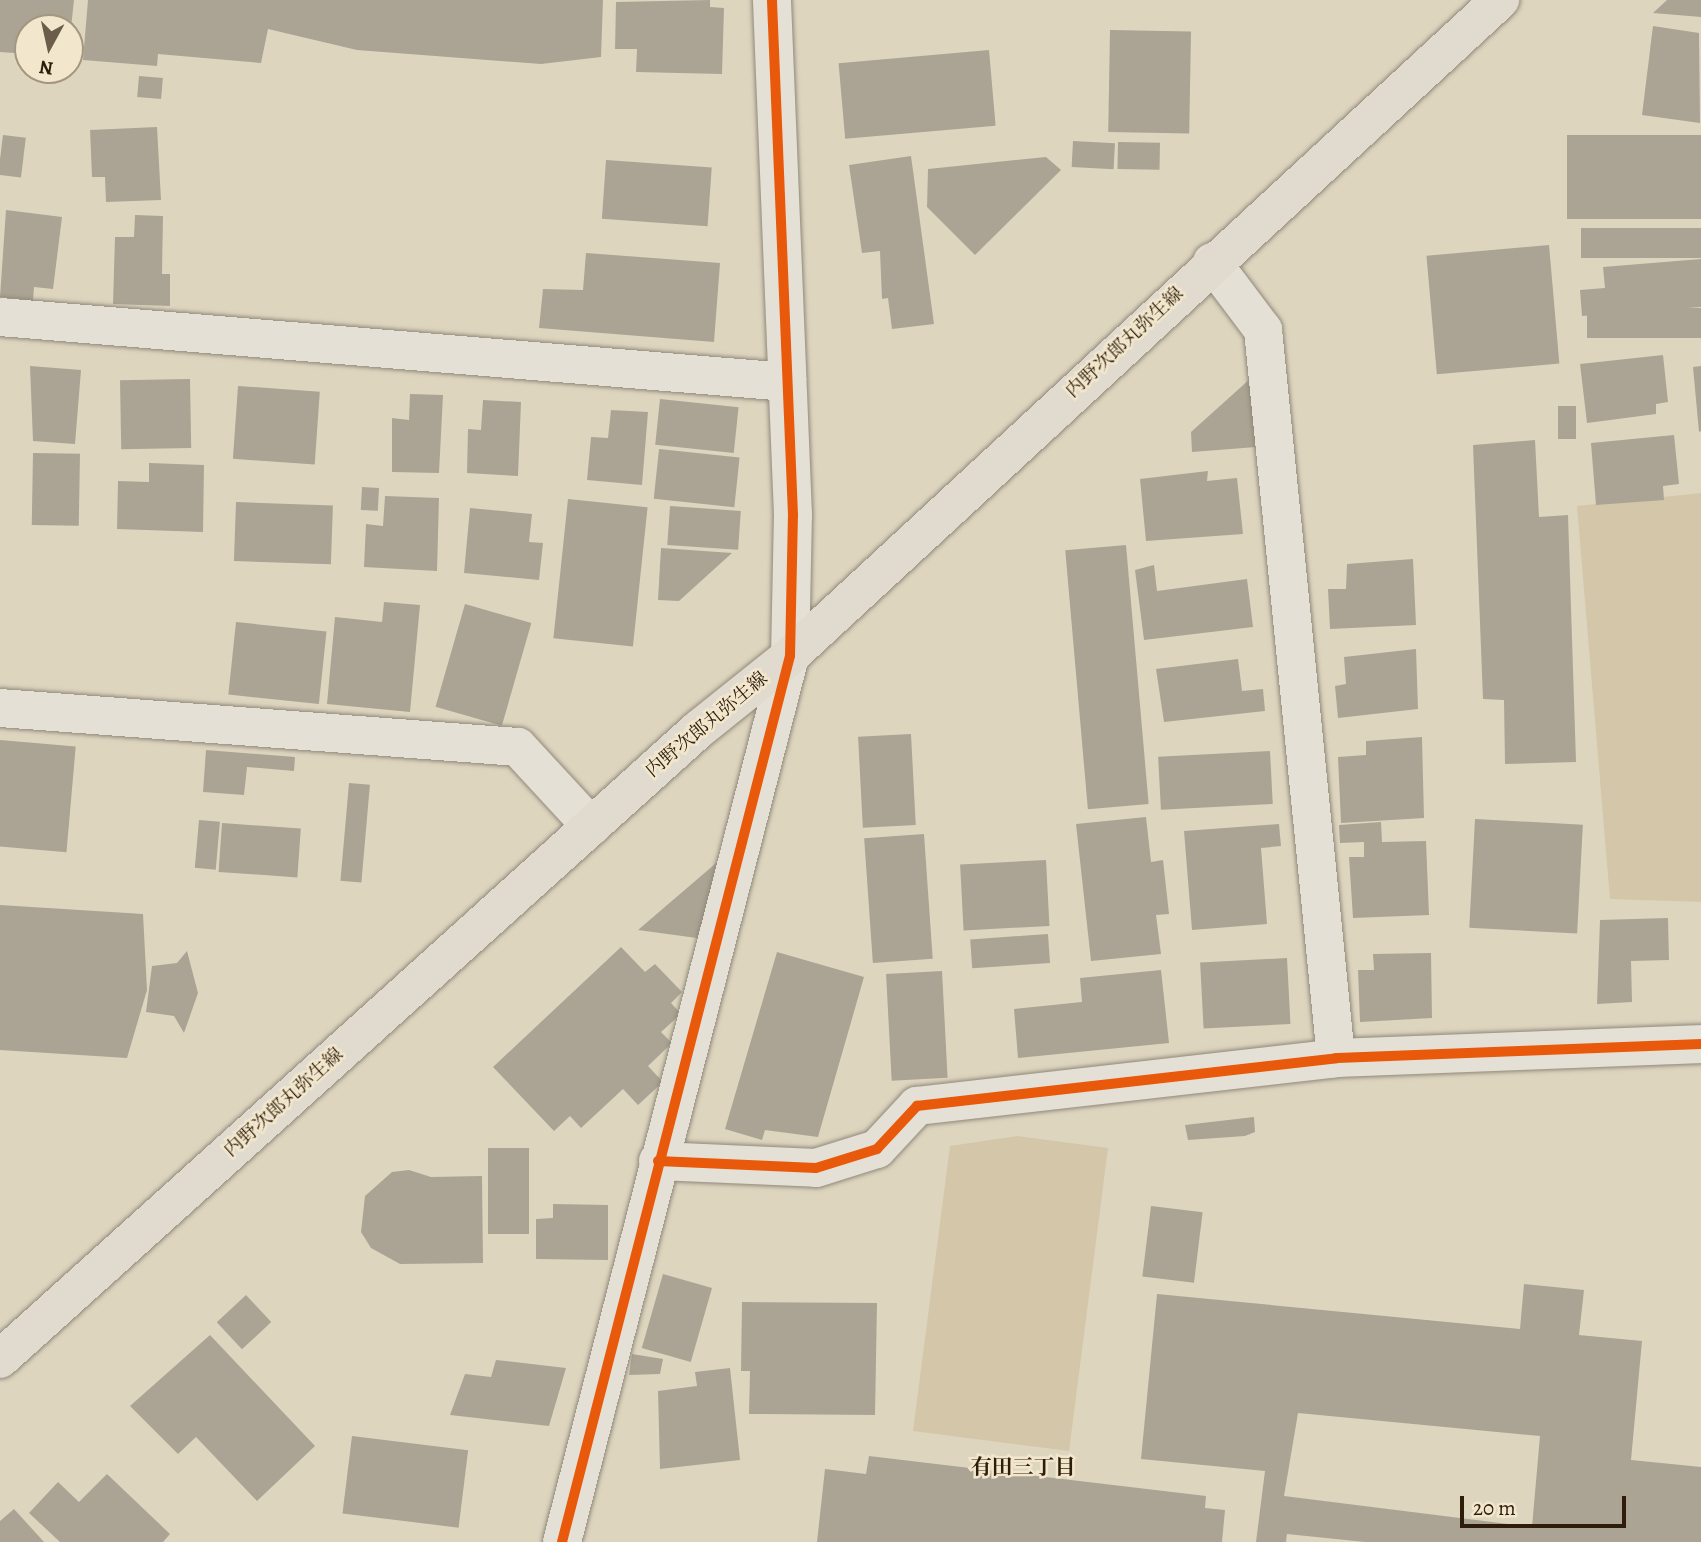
<!DOCTYPE html>
<html>
<head>
<meta charset="utf-8">
<style>
	body { margin:0 }
	#map { position:relative; width:1701px; height:1542px; overflow:hidden; background:#ded5bf; font-family:Alegreya,"Noto Serif JP",serif }
	div>[style] { position:absolute }
	[style*='--x'] { left:calc(var(--x)*1px); top:calc(var(--y)*1px); width:calc(var(--w)*1px); rotate:calc(var(--a)*1deg) }
	.green>* { inset:0; background:#d4c6a8 }
	.building>* { inset:0; background:#aba494; transform-origin:0 0 }
	.roads { filter:drop-shadow(0 0 2px #90897a) drop-shadow(0 0 2px #90897a) }
	.minor>* { height:38px; margin:-19px; padding:0 19px; transform-origin:19px; border-radius:19px; background:#e5e0d5 }
	.major>* { height:38px; margin:-19px; padding:0 19px; transform-origin:19px; border-radius:19px; background:#e0dbce }
	.cycleway>* { height:10px; margin:-5px; padding:0 5px; transform-origin:5px; border-radius:5px; background:#e8590c }
	span { translate:-50% -50%; white-space:nowrap; text-align:center; line-height:1.15; -webkit-text-stroke:5px #f2e7cd; paint-order:stroke }
	.street-label { font-size:19px; color:#2e1d0b }
	.neighbourhood-label { font-size:21px; color:#2e1d0b; font-weight:700 }
	.north { position:absolute; left:14px; top:14px; width:70px; height:70px; box-sizing:border-box; background:#f2e7cd; border:2px solid #a4967f; border-radius:50%; rotate:188deg; font-size:19px; font-weight:700; line-height:28px; text-align:center; color:#2e1d0b }
	.north::after { content:''; display:block; margin:auto; width:24px; height:32px; background:#6c5d4a; clip-path:polygon(50% 0,100% 100%,50% 72%,0 100%) }
	.scale { position:absolute; left:1460px; top:1496px; width:166px; height:32px; box-sizing:border-box; border:4px solid #2e1d0b; border-top:0; padding-left:9px; font-size:21px; line-height:24px; white-space:nowrap; color:#2e1d0b; -webkit-text-stroke:5px #f2e7cd; paint-order:stroke }
</style>
</head>
<body>
<div id="map">
	<div class="green">
		<i style="clip-path:polygon(1701px 493px,1701px 902px,1610px 899px,1577px 506px)"></i>
		<i style="clip-path:polygon(1017px 1136px,1108px 1148px,1069px 1451px,913px 1431px,950px 1146px)"></i>
	</div>
	<div class="building">
		<i style="clip-path:polygon(0 0,74px 0,71px 28px,28px 28px,28px 54px,0 52px)"></i>
		<i style="clip-path:polygon(88px 0,603px 0,601px 57px,541px 64px,357px 50px,268px 29px,261px 63px,158px 54px,157px 66px,83px 60px)"></i>
		<i style="clip-path:polygon(710px 0,710px 7px,724px 8px,722px 74px,636px 72px,637px 49px,615px 49px,616px 2px)"></i>
		<i style="clip-path:polygon(1667px 0,1701px 0,1701px 17px,1653px 13px)"></i>
		<i style="clip-path:polygon(1653px 26px,1699px 33px,1700px 123px,1642px 115px)"></i>
		<i style="left:1110px;top:30px;width:81px;height:102px;rotate:1deg"></i>
		<i style="left:989px;top:50px;width:76px;height:151px;rotate:85deg"></i>
		<i style="left:139px;top:76px;width:24px;height:21px;rotate:5deg"></i>
		<i style="clip-path:polygon(157px 127px,161px 200px,106px 202px,105px 177px,92px 177px,90px 130px)"></i>
		<i style="left:3px;top:135px;width:23px;height:40px;rotate:7deg"></i>
		<i style="left:1701px;top:135px;width:84px;height:134px;rotate:90deg"></i>
		<i style="left:1073px;top:141px;width:42px;height:26px;rotate:3deg"></i>
		<i style="left:1118px;top:142px;width:42px;height:27px;rotate:1deg"></i>
		<i style="clip-path:polygon(911px 156px,934px 324px,892px 329px,888px 298px,882px 299px,880px 251px,862px 253px,849px 165px)"></i>
		<i style="clip-path:polygon(1046px 157px,1061px 170px,975px 255px,927px 207px,928px 169px)"></i>
		<i style="left:606px;top:160px;width:106px;height:59px;rotate:4deg"></i>
		<i style="clip-path:polygon(6px 210px,62px 217px,53px 289px,34px 287px,33px 301px,0 297px)"></i>
		<i style="clip-path:polygon(135px 215px,163px 216px,162px 274px,170px 274px,170px 306px,113px 304px,115px 237px,134px 237px)"></i>
		<i style="left:1701px;top:228px;width:30px;height:120px;rotate:90deg"></i>
		<i style="left:1549px;top:245px;width:119px;height:123px;rotate:85deg"></i>
		<i style="clip-path:polygon(586px 253px,720px 263px,714px 342px,539px 328px,543px 289px,583px 290px)"></i>
		<i style="clip-path:polygon(1701px 259px,1701px 307px,1582px 316px,1580px 290px,1605px 288px,1603px 267px)"></i>
		<i style="left:1701px;top:308px;width:30px;height:114px;rotate:90deg"></i>
		<i style="clip-path:polygon(1663px 355px,1668px 402px,1656px 404px,1656px 414px,1587px 423px,1580px 364px)"></i>
		<i style="clip-path:polygon(30px 366px,81px 370px,75px 444px,33px 441px)"></i>
		<i style="clip-path:polygon(1701px 366px,1701px 431px,1699px 432px,1693px 367px)"></i>
		<i style="clip-path:polygon(1251px 378px,1256px 447px,1192px 452px,1191px 432px)"></i>
		<i style="left:190px;top:379px;width:69px;height:70px;rotate:89deg"></i>
		<i style="left:238px;top:386px;width:82px;height:73px;rotate:4deg"></i>
		<i style="clip-path:polygon(410px 394px,443px 395px,439px 473px,392px 472px,392px 418px,409px 420px)"></i>
		<i style="left:660px;top:399px;width:79px;height:46px;rotate:6deg"></i>
		<i style="clip-path:polygon(483px 400px,521px 402px,518px 476px,467px 473px,468px 429px,481px 430px)"></i>
		<i style="left:1558px;top:406px;width:18px;height:33px"></i>
		<i style="clip-path:polygon(611px 410px,648px 412px,642px 485px,587px 480px,591px 437px,608px 438px)"></i>
		<i style="clip-path:polygon(1674px 435px,1679px 484px,1663px 486px,1664px 500px,1596px 505px,1591px 443px)"></i>
		<i style="clip-path:polygon(1535px 440px,1539px 517px,1568px 515px,1576px 762px,1505px 764px,1504px 700px,1483px 699px,1473px 445px)"></i>
		<i style="left:659px;top:449px;width:81px;height:50px;rotate:6deg"></i>
		<i style="left:33px;top:453px;width:47px;height:72px;rotate:1deg"></i>
		<i style="clip-path:polygon(149px 463px,204px 465px,203px 532px,117px 529px,118px 481px,149px 482px)"></i>
		<i style="clip-path:polygon(1208px 471px,1207px 481px,1237px 478px,1243px 534px,1146px 541px,1140px 479px)"></i>
		<i style="left:362px;top:487px;width:17px;height:23px;rotate:3deg"></i>
		<i style="clip-path:polygon(385px 496px,439px 498px,437px 571px,364px 567px,366px 524px,383px 526px)"></i>
		<i style="left:568px;top:499px;width:80px;height:140px;rotate:6deg"></i>
		<i style="left:236px;top:502px;width:97px;height:59px;rotate:2deg"></i>
		<i style="left:670px;top:506px;width:71px;height:39px;rotate:4deg"></i>
		<i style="clip-path:polygon(470px 508px,532px 514px,529px 542px,543px 543px,539px 580px,464px 573px)"></i>
		<i style="left:1126px;top:545px;width:260px;height:61px;rotate:85deg"></i>
		<i style="clip-path:polygon(661px 548px,732px 553px,679px 601px,658px 600px)"></i>
		<i style="clip-path:polygon(1413px 559px,1416px 625px,1330px 629px,1328px 589px,1346px 589px,1347px 564px)"></i>
		<i style="clip-path:polygon(1154px 565px,1157px 591px,1247px 579px,1253px 627px,1144px 640px,1135px 570px)"></i>
		<i style="clip-path:polygon(384px 602px,420px 605px,410px 712px,327px 704px,335px 617px,382px 622px)"></i>
		<i style="left:465px;top:604px;width:69px;height:107px;rotate:16deg"></i>
		<i style="left:236px;top:622px;width:91px;height:73px;rotate:6deg"></i>
		<i style="clip-path:polygon(1416px 649px,1418px 709px,1338px 718px,1335px 686px,1346px 684px,1344px 657px)"></i>
		<i style="clip-path:polygon(1238px 659px,1242px 691px,1263px 689px,1265px 711px,1164px 722px,1156px 669px)"></i>
		<i style="left:911px;top:734px;width:91px;height:53px;rotate:87deg"></i>
		<i style="clip-path:polygon(1422px 737px,1424px 818px,1341px 823px,1338px 757px,1366px 755px,1366px 741px)"></i>
		<i style="left:0;top:740px;width:76px;height:106px;rotate:5deg"></i>
		<i style="clip-path:polygon(206px 750px,295px 757px,294px 771px,247px 767px,244px 795px,203px 792px)"></i>
		<i style="left:1270px;top:751px;width:53px;height:112px;rotate:87deg"></i>
		<i style="left:349px;top:783px;width:21px;height:98px;rotate:5deg"></i>
		<i style="clip-path:polygon(1146px 817px,1151px 862px,1163px 860px,1169px 914px,1156px 915px,1161px 954px,1091px 961px,1076px 824px)"></i>
		<i style="left:1475px;top:819px;width:108px;height:109px;rotate:3deg"></i>
		<i style="left:199px;top:820px;width:21px;height:48px;rotate:5deg"></i>
		<i style="clip-path:polygon(1381px 822px,1382px 842px,1426px 841px,1429px 915px,1353px 918px,1349px 857px,1364px 857px,1364px 842px,1340px 843px,1339px 825px)"></i>
		<i style="left:222px;top:823px;width:79px;height:49px;rotate:4deg"></i>
		<i style="clip-path:polygon(1279px 824px,1281px 846px,1261px 848px,1267px 924px,1192px 930px,1184px 831px)"></i>
		<i style="left:924px;top:834px;width:125px;height:60px;rotate:86deg"></i>
		<i style="clip-path:polygon(722px 858px,704px 939px,638px 930px)"></i>
		<i style="left:1046px;top:860px;width:66px;height:86px;rotate:87deg"></i>
		<i style="clip-path:polygon(0 905px,143px 914px,147px 990px,127px 1058px,0 1050px)"></i>
		<i style="clip-path:polygon(1668px 918px,1669px 960px,1631px 961px,1632px 1002px,1597px 1004px,1600px 920px)"></i>
		<i style="left:1048px;top:934px;width:29px;height:78px;rotate:86deg"></i>
		<i style="clip-path:polygon(621px 947px,645px 972px,655px 964px,682px 992px,671px 1003px,681px 1014px,661px 1032px,672px 1043px,648px 1066px,663px 1082px,638px 1105px,623px 1089px,581px 1128px,570px 1116px,554px 1131px,493px 1067px)"></i>
		<i style="clip-path:polygon(187px 951px,198px 993px,184px 1033px,174px 1016px,146px 1012px,152px 966px,177px 963px)"></i>
		<i style="clip-path:polygon(777px 952px,864px 977px,818px 1137px,765px 1130px,762px 1140px,725px 1129px)"></i>
		<i style="clip-path:polygon(1431px 953px,1432px 1018px,1360px 1022px,1358px 970px,1374px 970px,1373px 954px)"></i>
		<i style="left:1287px;top:958px;width:66px;height:87px;rotate:87deg"></i>
		<i style="clip-path:polygon(1161px 970px,1169px 1043px,1018px 1058px,1014px 1009px,1082px 1002px,1080px 978px)"></i>
		<i style="left:942px;top:971px;width:107px;height:56px;rotate:87deg"></i>
		<i style="clip-path:polygon(1254px 1117px,1255px 1132px,1245px 1136px,1188px 1140px,1185px 1125px)"></i>
		<i style="left:488px;top:1148px;width:41px;height:86px"></i>
		<i style="clip-path:polygon(409px 1170px,431px 1177px,482px 1176px,483px 1263px,400px 1264px,371px 1248px,361px 1232px,365px 1196px,392px 1172px)"></i>
		<i style="clip-path:polygon(553px 1204px,608px 1205px,608px 1260px,536px 1259px,536px 1219px,553px 1218px)"></i>
		<i style="left:1151px;top:1206px;width:52px;height:71px;rotate:7deg"></i>
		<i style="left:663px;top:1274px;width:51px;height:77px;rotate:16deg"></i>
		<i style="clip-path:polygon(evenodd,1524px 1284px,1584px 1290px,1579px 1335px,1642px 1341px,1631px 1460px,1701px 1467px,1701px 1542px,1365px 1542px,1287px 1534px,1286px 1542px,1256px 1542px,1265px 1471px,1141px 1459px,1157px 1294px,1520px 1329px,1524px 1284px,1298px 1413px,1540px 1436px,1532px 1527px,1284px 1496px,1298px 1413px)"></i>
		<i style="left:246px;top:1295px;width:37px;height:40px;rotate:47deg"></i>
		<i style="clip-path:polygon(742px 1302px,877px 1303px,875px 1415px,749px 1414px,750px 1371px,741px 1371px)"></i>
		<i style="clip-path:polygon(210px 1335px,315px 1446px,257px 1501px,196px 1437px,178px 1454px,130px 1406px)"></i>
		<i style="clip-path:polygon(632px 1354px,663px 1359px,660px 1374px,629px 1375px)"></i>
		<i style="clip-path:polygon(496px 1360px,566px 1368px,549px 1426px,450px 1415px,465px 1374px,491px 1377px)"></i>
		<i style="clip-path:polygon(730px 1368px,740px 1460px,660px 1469px,658px 1391px,697px 1386px,695px 1372px)"></i>
		<i style="left:352px;top:1436px;width:117px;height:78px;rotate:7deg"></i>
		<i style="clip-path:polygon(869px 1456px,1206px 1496px,1205px 1508px,1225px 1510px,1222px 1542px,817px 1542px,825px 1469px,866px 1474px)"></i>
		<i style="clip-path:polygon(107px 1474px,170px 1534px,163px 1542px,60px 1542px,29px 1513px,58px 1482px,79px 1502px)"></i>
		<i style="clip-path:polygon(14px 1509px,44px 1542px,0 1542px,0 1521px)"></i>
	</div>
	<div class="roads">
		<div class="minor">
			<i style="--x:1212;--y:262;--w:85;--a:53.1"></i>
			<i style="--x:1263;--y:330;--w:732;--a:84.27"></i>
			<i style="--x:0;--y:317;--w:790;--a:4.72"></i>
			<i style="--x:0;--y:708;--w:519;--a:4.31"></i>
			<i style="--x:518;--y:747;--w:108;--a:47.3"></i>
			<i style="--x:658;--y:1161;--w:158;--a:2.5"></i>
			<i style="--x:816;--y:1168;--w:64;--a:-17.3"></i>
			<i style="--x:877;--y:1149;--w:59;--a:-47.1"></i>
			<i style="--x:917;--y:1106;--w:422;--a:-6.5"></i>
			<i style="--x:1336;--y:1058;--w:365;--a:-2.2"></i>
			<i style="--x:562;--y:1542;--w:915;--a:-75.57"></i>
			<i style="--x:790;--y:656;--w:141;--a:-88.8"></i>
			<i style="--x:793;--y:515;--w:515;--a:-92.34"></i>
		</div>
		<div class="major">
			<i style="--x:0;--y:1359;--w:941;--a:-42.03"></i>
			<i style="--x:699;--y:729;--w:117;--a:-38.7"></i>
			<i style="--x:790;--y:656;--w:967;--a:-42.74"></i>
		</div>
	</div>
	<div class="cycleway">
		<i style="--x:658;--y:1161;--w:158;--a:2.5"></i>
		<i style="--x:816;--y:1168;--w:64;--a:-17.3"></i>
		<i style="--x:877;--y:1149;--w:59;--a:-47.1"></i>
		<i style="--x:917;--y:1106;--w:422;--a:-6.5"></i>
		<i style="--x:1336;--y:1058;--w:365;--a:-2.2"></i>
		<i style="--x:562;--y:1542;--w:915;--a:-75.57"></i>
		<i style="--x:790;--y:656;--w:141;--a:-88.8"></i>
		<i style="--x:793;--y:515;--w:515;--a:-92.34"></i>
	</div>
	<div class="street-label">
		<span style="left:1125px;top:343px;rotate:-43deg">内野次郎丸弥生線</span>
		<span style="left:707px;top:725px;rotate:-40deg">内野次郎丸弥生線</span>
		<span style="left:284px;top:1103px;rotate:-42deg">内野次郎丸弥生線</span>
	</div>
	<div class="neighbourhood-label">
		<span style="left:1023px;top:1467px">有田三丁目</span>
	</div>
	<div class="north">N</div>
	<div class="scale">20 m</div>
</div>
</body>
</html>
